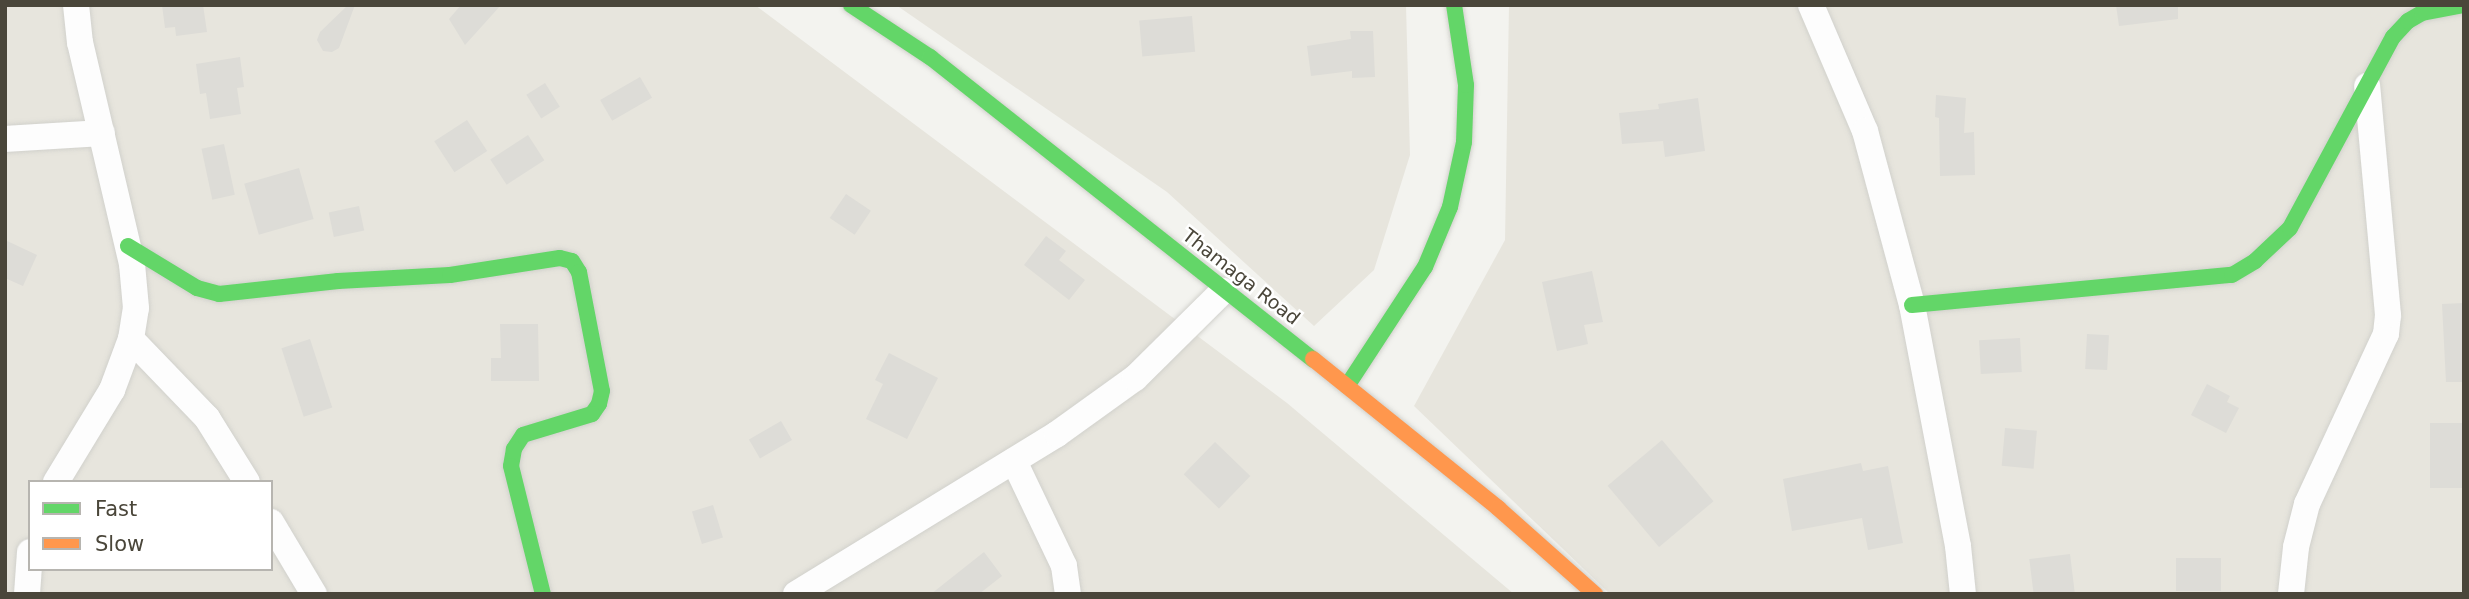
<!DOCTYPE html>
<html>
<head>
<meta charset="utf-8">
<style>
	body { margin:0 }
	#map { position:relative; width:2469px; height:599px; overflow:hidden; background:#f3f3ef; font-family:"DejaVu Sans",sans-serif }
	div>[style] { position:absolute }
	[style*='--x'] { left:calc(var(--x)*1px); top:calc(var(--y)*1px); width:calc(var(--w)*1px); rotate:calc(var(--a)*1deg) }
	.residential>* { inset:0; background:#e7e5dd }
	.building>* { inset:0; background:#dddcd7; transform-origin:0 0 }
	.roads { filter:drop-shadow(0 0 2px #d1d1cc) drop-shadow(0 0 2px #d1d1cc) }
	.street>* { height:26px; margin:-13px; padding:0 13px; transform-origin:13px; border-radius:13px; background:#fdfdfd }
	.fast>* { height:16px; margin:-8px; padding:0 8px; transform-origin:8px; border-radius:8px; background:#63d668 }
	.slow>* { height:16px; margin:-8px; padding:0 8px; transform-origin:8px; border-radius:8px; background:#ff974d }
	span { translate:-50% -50%; white-space:nowrap; text-align:center; line-height:1.15; -webkit-text-stroke:5px #fff; paint-order:stroke }
	.street-label { font-size:19px; color:#4a463a }
	.frame { position:absolute; inset:0; border:7px solid #4a463a; pointer-events:none }
	.legend { position:absolute; left:28px; top:480px; width:245px; height:91px; box-sizing:border-box; background:#fff; border:2px solid #b7b5b0; margin:0; padding:9px 12px; list-style:none; font-size:21px; color:#4a463a }
	.legend li { display:flex; align-items:center; gap:14px; height:35px }
	.legend b { width:35px; border:2px solid #b7b5b0 }
</style>
</head>
<body>
<div id="map">
	<div class="residential">
		<i style="clip-path:polygon(evenodd,5px 5px,755px 5px,1287px 403px,1514px 594px,5px 594px,5px 5px,30px 482px,271px 482px,271px 569px,30px 569px,30px 482px)"></i>
		<i style="clip-path:polygon(896px 5px,1406px 5px,1410px 155px,1374px 270px,1314px 326px,1167px 192px)"></i>
		<i style="clip-path:polygon(1509px 5px,2464px 5px,2464px 594px,1610px 594px,1414px 406px,1505px 240px)"></i>
	</div>
	<div class="building">
		<i style="clip-path:polygon(162px 5px,203px 5px,207px 32px,176px 36px,175px 27px,165px 28px)"></i>
		<i style="clip-path:polygon(348px 5px,355px 5px,339px 48px,332px 52px,323px 51px,317px 40px,320px 32px)"></i>
		<i style="clip-path:polygon(461px 5px,501px 5px,465px 45px,449px 19px)"></i>
		<i style="clip-path:polygon(2116px 5px,2178px 5px,2178px 19px,2119px 26px)"></i>
		<i style="left:1192px;top:16px;width:36px;height:53px;rotate:85deg"></i>
		<i style="clip-path:polygon(1350px 31px,1373px 31px,1375px 77px,1352px 78px,1352px 71px,1311px 76px,1307px 46px,1351px 39px)"></i>
		<i style="clip-path:polygon(240px 57px,244px 87px,237px 88px,241px 114px,210px 119px,206px 93px,200px 94px,196px 64px)"></i>
		<i style="left:640px;top:77px;width:24px;height:46px;rotate:60deg"></i>
		<i style="left:545px;top:83px;width:28px;height:22px;rotate:58deg"></i>
		<i style="clip-path:polygon(1936px 95px,1966px 98px,1964px 133px,1974px 132px,1975px 175px,1940px 176px,1939px 118px,1935px 117px)"></i>
		<i style="clip-path:polygon(1698px 98px,1705px 151px,1665px 157px,1663px 141px,1622px 144px,1619px 113px,1659px 109px,1658px 104px)"></i>
		<i style="left:467px;top:120px;width:37px;height:39px;rotate:57deg"></i>
		<i style="left:528px;top:135px;width:30px;height:45px;rotate:57deg"></i>
		<i style="left:224px;top:144px;width:52px;height:23px;rotate:78deg"></i>
		<i style="left:299px;top:168px;width:53px;height:57px;rotate:74deg"></i>
		<i style="left:846px;top:194px;width:30px;height:29px;rotate:34deg"></i>
		<i style="left:359px;top:206px;width:25px;height:31px;rotate:78deg"></i>
		<i style="clip-path:polygon(1046px 236px,1066px 251px,1059px 260px,1085px 280px,1069px 300px,1024px 265px)"></i>
		<i style="clip-path:polygon(5px 240px,37px 255px,23px 286px,5px 278px)"></i>
		<i style="clip-path:polygon(1592px 271px,1603px 322px,1584px 325px,1588px 344px,1557px 351px,1542px 282px)"></i>
		<i style="clip-path:polygon(2464px 303px,2464px 382px,2446px 382px,2442px 304px)"></i>
		<i style="clip-path:polygon(500px 324px,538px 324px,539px 381px,491px 381px,491px 358px,501px 358px)"></i>
		<i style="left:2087px;top:334px;width:22px;height:35px;rotate:3deg"></i>
		<i style="left:2020px;top:338px;width:34px;height:41px;rotate:87deg"></i>
		<i style="left:310px;top:339px;width:72px;height:30px;rotate:72deg"></i>
		<i style="clip-path:polygon(889px 353px,938px 378px,907px 439px,866px 419px,883px 384px,875px 380px)"></i>
		<i style="clip-path:polygon(2207px 384px,2230px 396px,2227px 402px,2239px 408px,2226px 433px,2191px 415px)"></i>
		<i style="left:781px;top:421px;width:22px;height:37px;rotate:60deg"></i>
		<i style="left:2430px;top:423px;width:34px;height:65px"></i>
		<i style="left:2005px;top:428px;width:32px;height:38px;rotate:5deg"></i>
		<i style="left:1662px;top:440px;width:80px;height:71px;rotate:50deg"></i>
		<i style="left:1215px;top:442px;width:49px;height:45px;rotate:44deg"></i>
		<i style="clip-path:polygon(1861px 463px,1863px 471px,1888px 466px,1903px 543px,1868px 550px,1862px 518px,1792px 531px,1783px 479px)"></i>
		<i style="left:713px;top:505px;width:34px;height:22px;rotate:73deg"></i>
		<i style="clip-path:polygon(984px 552px,1002px 576px,979px 594px,931px 594px)"></i>
		<i style="left:2070px;top:554px;width:40px;height:41px;rotate:83deg"></i>
		<i style="left:2176px;top:558px;width:45px;height:33px"></i>
	</div>
	<div class="roads">
		<div class="street">
			<i style="--x:1811;--y:5;--w:137;--a:66.8"></i>
			<i style="--x:1865;--y:131;--w:180;--a:74.9"></i>
			<i style="--x:1912;--y:305;--w:245;--a:79.2"></i>
			<i style="--x:1958;--y:546;--w:48;--a:84.1"></i>
			<i style="--x:5;--y:139;--w:97;--a:-3.5"></i>
			<i style="--x:131;--y:339;--w:110;--a:46.1"></i>
			<i style="--x:207;--y:418;--w:75;--a:58"></i>
			<i style="--x:1014;--y:461;--w:116;--a:64.5"></i>
			<i style="--x:1064;--y:566;--w:28;--a:82"></i>
			<i style="--x:56;--y:482;--w:108;--a:-58.7"></i>
			<i style="--x:112;--y:390;--w:54;--a:-69.6"></i>
			<i style="--x:131;--y:339;--w:31;--a:-81"></i>
			<i style="--x:136;--y:308;--w:44;--a:-95.2"></i>
			<i style="--x:132;--y:264;--w:227;--a:-103.2"></i>
			<i style="--x:80;--y:43;--w:38;--a:-96"></i>
			<i style="--x:271;--y:522;--w:84;--a:59.2"></i>
			<i style="--x:27;--y:594;--w:42;--a:-85.9"></i>
			<i style="--x:796;--y:594;--w:306;--a:-31.5"></i>
			<i style="--x:1057;--y:434;--w:96;--a:-35.7"></i>
			<i style="--x:1135;--y:378;--w:124;--a:-44.7"></i>
			<i style="--x:2291;--y:594;--w:47;--a:-83.9"></i>
			<i style="--x:2296;--y:547;--w:44;--a:-75.7"></i>
			<i style="--x:2307;--y:504;--w:187;--a:-65.1"></i>
			<i style="--x:2386;--y:334;--w:19;--a:-84"></i>
			<i style="--x:2388;--y:315;--w:230;--a:-95.2"></i>
		</div>
		<div class="fast">
			<i style="--x:851;--y:5;--w:95;--a:33.4"></i>
			<i style="--x:930;--y:57;--w:488;--a:38.3"></i>
			<i style="--x:128;--y:246;--w:81;--a:31.3"></i>
			<i style="--x:197;--y:288;--w:23;--a:15"></i>
			<i style="--x:219;--y:294;--w:120;--a:-6.2"></i>
			<i style="--x:338;--y:281;--w:112;--a:-3.1"></i>
			<i style="--x:450;--y:275;--w:111;--a:-8.8"></i>
			<i style="--x:560;--y:258;--w:12;--a:14"></i>
			<i style="--x:572;--y:261;--w:13;--a:58"></i>
			<i style="--x:579;--y:272;--w:121;--a:79.1"></i>
			<i style="--x:602;--y:391;--w:13;--a:103"></i>
			<i style="--x:599;--y:404;--w:12;--a:125"></i>
			<i style="--x:592;--y:414;--w:72;--a:163.1"></i>
			<i style="--x:523;--y:435;--w:17;--a:123"></i>
			<i style="--x:514;--y:449;--w:17;--a:100"></i>
			<i style="--x:511;--y:466;--w:132;--a:76"></i>
			<i style="--x:1912;--y:305;--w:321;--a:-5.4"></i>
			<i style="--x:2232;--y:275;--w:27;--a:-31"></i>
			<i style="--x:2255;--y:261;--w:48;--a:-43.3"></i>
			<i style="--x:2290;--y:228;--w:217;--a:-61.7"></i>
			<i style="--x:2393;--y:37;--w:22;--a:-47"></i>
			<i style="--x:2408;--y:21;--w:16;--a:-30"></i>
			<i style="--x:2422;--y:13;--w:43;--a:-10.8"></i>
			<i style="--x:1347;--y:386;--w:142;--a:-56.8"></i>
			<i style="--x:1425;--y:267;--w:65;--a:-67.4"></i>
			<i style="--x:1450;--y:207;--w:66;--a:-77.8"></i>
			<i style="--x:1464;--y:142;--w:57;--a:-88"></i>
			<i style="--x:1466;--y:85;--w:81;--a:-98.5"></i>
		</div>
		<div class="slow">
			<i style="--x:1313;--y:359;--w:238;--a:38.8"></i>
			<i style="--x:1498;--y:508;--w:130;--a:41.6"></i>
		</div>
	</div>
	<div class="street-label">
		<span style="left:1241px;top:277px;rotate:38deg">Thamaga Road</span>
	</div>
	<div class="frame"></div>
	<ul class="legend">
	<li><b style="height:9px;background:#63d668"></b>Fast</li>
	<li><b style="height:9px;background:#ff974d"></b>Slow</li>
	</ul>
</div>
</body>
</html>
